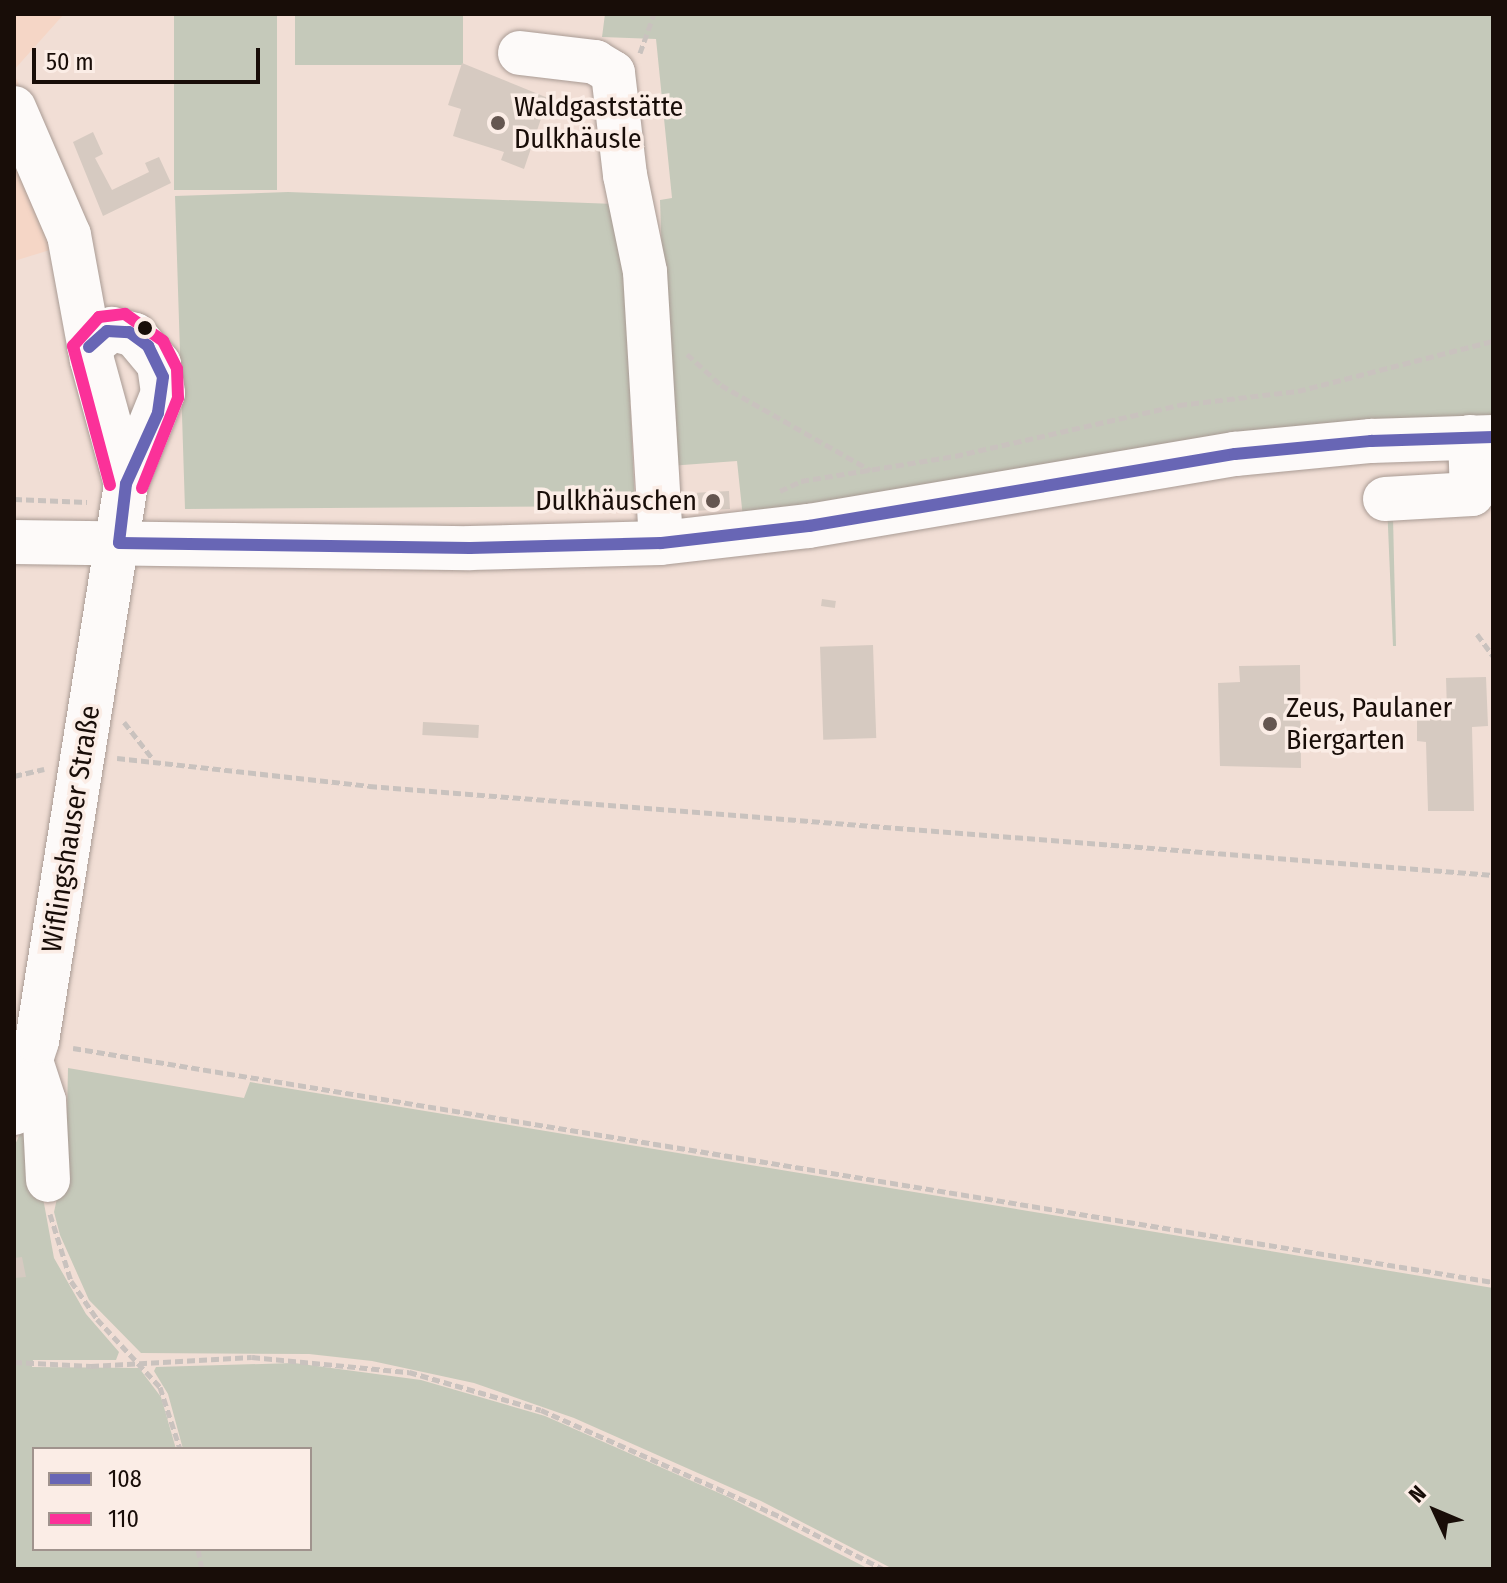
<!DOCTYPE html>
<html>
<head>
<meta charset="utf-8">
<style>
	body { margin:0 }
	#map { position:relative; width:1507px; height:1583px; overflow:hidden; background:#f1ded5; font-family:"Fira Sans Condensed",sans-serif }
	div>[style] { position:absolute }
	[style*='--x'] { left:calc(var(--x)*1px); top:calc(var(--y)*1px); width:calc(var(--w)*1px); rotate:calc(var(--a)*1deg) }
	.built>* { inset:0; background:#f5d6c6 }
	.green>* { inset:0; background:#c5c9ba; transform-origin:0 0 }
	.building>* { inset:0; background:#d6cac1; transform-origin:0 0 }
	.path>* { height:5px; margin-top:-2.5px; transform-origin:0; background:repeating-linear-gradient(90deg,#c9c2be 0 8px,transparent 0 12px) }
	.roads { filter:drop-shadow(0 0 2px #a99b94) drop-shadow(0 0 2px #a99b94) }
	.minor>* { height:44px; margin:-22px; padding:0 22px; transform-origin:22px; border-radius:22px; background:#fdfaf9 }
	.bus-1>* { height:12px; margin:-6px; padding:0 6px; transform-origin:6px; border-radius:6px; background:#6866b5 }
	.bus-2>* { height:12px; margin:-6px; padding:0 6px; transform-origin:6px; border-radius:6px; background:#fb3199 }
	.dots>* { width:22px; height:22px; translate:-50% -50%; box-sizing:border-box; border:4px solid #fbede6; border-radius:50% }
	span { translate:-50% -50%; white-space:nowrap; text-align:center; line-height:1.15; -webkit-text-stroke:7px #fbede6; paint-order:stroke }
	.poi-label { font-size:28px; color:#180d08 }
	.left { translate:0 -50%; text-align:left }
	.right { translate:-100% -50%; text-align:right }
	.street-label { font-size:28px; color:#180d08 }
	.frame { position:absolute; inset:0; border:16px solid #180d08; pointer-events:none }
	.legend { position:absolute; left:32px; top:1447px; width:280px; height:104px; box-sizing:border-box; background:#fbede6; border:2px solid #a0938d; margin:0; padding:10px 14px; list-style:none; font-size:24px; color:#180d08 }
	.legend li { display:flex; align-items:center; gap:16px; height:40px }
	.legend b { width:40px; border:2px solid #a0938d }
	.north { position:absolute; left:1395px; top:1471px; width:80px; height:80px; -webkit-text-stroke:6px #fbede6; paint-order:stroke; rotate:314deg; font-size:22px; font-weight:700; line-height:32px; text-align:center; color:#180d08 }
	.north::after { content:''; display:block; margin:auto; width:28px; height:36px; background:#180d08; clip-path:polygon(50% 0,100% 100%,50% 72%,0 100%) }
	.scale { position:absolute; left:32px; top:48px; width:228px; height:36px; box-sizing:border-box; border:4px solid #180d08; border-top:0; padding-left:10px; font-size:24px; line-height:28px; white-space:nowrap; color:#180d08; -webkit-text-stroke:6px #fbede6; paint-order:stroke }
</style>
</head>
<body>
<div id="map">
	<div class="built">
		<i style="clip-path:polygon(14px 14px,64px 14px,14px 70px)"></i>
		<i style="clip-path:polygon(14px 74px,88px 229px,63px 246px,14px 261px)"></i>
	</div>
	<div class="green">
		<i style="left:174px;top:14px;width:103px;height:176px"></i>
		<i style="left:295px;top:14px;width:168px;height:51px"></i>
		<i style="clip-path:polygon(605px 14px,1493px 14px,1493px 419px,743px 518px,737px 461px,669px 466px,660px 200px,672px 198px,656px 39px,602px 37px)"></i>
		<i style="clip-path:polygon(288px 192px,615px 204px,622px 231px,635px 393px,630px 403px,635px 506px,185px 509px,175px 196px)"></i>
		<i style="clip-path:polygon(1387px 503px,1393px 517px,1396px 646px,1393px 646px)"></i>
		<i style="clip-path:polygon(68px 1068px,244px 1098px,250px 1082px,1493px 1288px,1493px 1569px,893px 1569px,761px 1501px,574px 1418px,474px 1383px,372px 1361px,309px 1354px,141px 1353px,89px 1300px,60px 1235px,54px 1212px,66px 1157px)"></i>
		<i style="clip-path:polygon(28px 1116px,54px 1258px,86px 1314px,119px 1352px,116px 1360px,33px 1360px,32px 1367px,139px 1368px,161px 1397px,176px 1449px,34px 1449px,34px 1549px,310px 1549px,310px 1449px,183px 1449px,168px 1394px,154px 1371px,156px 1367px,294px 1363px,421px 1380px,545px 1416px,728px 1497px,869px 1569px,14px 1569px,14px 1147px)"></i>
	</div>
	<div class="building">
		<i style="clip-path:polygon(462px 63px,548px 98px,524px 169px,501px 160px,504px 152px,453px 136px,461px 109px,448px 105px)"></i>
		<i style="clip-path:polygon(93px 132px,103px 154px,95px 158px,112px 190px,149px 172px,145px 163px,159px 157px,171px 183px,103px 216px,73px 142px)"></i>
		<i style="left:729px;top:491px;width:18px;height:32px;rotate:87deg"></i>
		<i style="left:822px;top:599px;width:14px;height:7px;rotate:8deg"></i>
		<i style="left:873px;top:645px;width:93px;height:53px;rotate:88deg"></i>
		<i style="clip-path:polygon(1300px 665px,1301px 768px,1220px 766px,1218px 683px,1240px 682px,1239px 666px)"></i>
		<i style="clip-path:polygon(1486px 677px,1488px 726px,1472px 727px,1474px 811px,1428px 811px,1426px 742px,1417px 741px,1417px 711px,1447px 711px,1446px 678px)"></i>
		<i style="left:423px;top:722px;width:56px;height:13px;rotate:3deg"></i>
		<i style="clip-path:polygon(22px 1257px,26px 1277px,14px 1278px,14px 1258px)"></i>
	</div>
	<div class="path">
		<i style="--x:640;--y:53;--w:41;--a:-70.3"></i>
		<i style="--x:687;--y:354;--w:46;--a:42.4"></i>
		<i style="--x:721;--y:385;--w:172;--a:29.7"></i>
		<i style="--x:780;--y:491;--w:23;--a:-25"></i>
		<i style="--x:801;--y:481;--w:156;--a:-9.2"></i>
		<i style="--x:955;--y:456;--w:230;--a:-12.8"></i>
		<i style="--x:1179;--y:405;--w:120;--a:-6.7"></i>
		<i style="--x:1298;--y:391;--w:201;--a:-14.4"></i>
		<i style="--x:14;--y:499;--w:73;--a:2.4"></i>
		<i style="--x:1477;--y:634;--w:27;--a:54"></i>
		<i style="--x:124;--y:722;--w:46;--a:52.1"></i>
		<i style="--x:117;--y:758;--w:254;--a:6.3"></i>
		<i style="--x:369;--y:786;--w:1128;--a:4.53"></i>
		<i style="--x:14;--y:776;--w:31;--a:-13"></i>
		<i style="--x:73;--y:1048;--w:1439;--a:9.36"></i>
		<i style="--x:50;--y:1214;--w:70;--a:72.6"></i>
		<i style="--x:71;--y:1281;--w:46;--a:55.6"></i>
		<i style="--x:97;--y:1319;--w:93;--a:47.2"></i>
		<i style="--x:160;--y:1387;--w:65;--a:72.1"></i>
		<i style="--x:14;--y:1362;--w:77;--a:3"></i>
		<i style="--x:91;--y:1366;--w:161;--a:-3.2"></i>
		<i style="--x:252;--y:1357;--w:158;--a:5.5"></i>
		<i style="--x:409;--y:1372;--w:137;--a:16.1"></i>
		<i style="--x:541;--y:1410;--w:263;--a:24"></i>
		<i style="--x:781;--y:1517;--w:114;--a:27"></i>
		<i style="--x:198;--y:1549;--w:20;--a:79"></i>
	</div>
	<div class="roads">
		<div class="minor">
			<i style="--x:520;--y:53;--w:76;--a:6.8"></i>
			<i style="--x:595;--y:62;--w:21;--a:31"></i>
			<i style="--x:613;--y:73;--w:103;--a:83.3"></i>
			<i style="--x:625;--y:175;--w:99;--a:78.3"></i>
			<i style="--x:645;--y:272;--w:271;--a:86.6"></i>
			<i style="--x:14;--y:108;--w:138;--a:66.6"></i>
			<i style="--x:69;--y:235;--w:127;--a:79.6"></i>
			<i style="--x:92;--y:360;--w:129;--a:74.7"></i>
			<i style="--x:1385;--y:499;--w:87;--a:-3.3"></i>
			<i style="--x:1472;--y:494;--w:57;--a:-92"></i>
			<i style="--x:14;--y:542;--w:456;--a:0.8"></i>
			<i style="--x:470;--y:548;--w:191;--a:-1.5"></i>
			<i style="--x:661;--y:543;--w:149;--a:-6.6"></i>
			<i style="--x:809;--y:526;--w:432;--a:-9.6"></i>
			<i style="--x:1235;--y:454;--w:137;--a:-5.5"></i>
			<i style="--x:1371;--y:441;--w:122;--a:-1.9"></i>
			<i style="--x:32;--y:1064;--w:39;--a:72"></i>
			<i style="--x:44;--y:1101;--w:79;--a:87.1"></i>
			<i style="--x:14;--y:1113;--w:76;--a:-72.3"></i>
			<i style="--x:37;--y:1041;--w:564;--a:-80.92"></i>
			<i style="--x:126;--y:484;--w:98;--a:-67.9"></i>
			<i style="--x:163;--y:393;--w:29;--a:-98"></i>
			<i style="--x:159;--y:364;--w:38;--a:-130"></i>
			<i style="--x:135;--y:335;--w:24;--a:-165"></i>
			<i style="--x:112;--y:329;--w:29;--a:142"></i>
		</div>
	</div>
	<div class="bus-1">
		<i style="--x:89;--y:347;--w:24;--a:-42"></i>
		<i style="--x:107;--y:331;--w:22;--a:3"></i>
		<i style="--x:129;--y:332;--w:24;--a:36"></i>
		<i style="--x:148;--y:346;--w:34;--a:64"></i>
		<i style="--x:163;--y:377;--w:36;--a:98"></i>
		<i style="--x:158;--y:413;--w:78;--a:114.3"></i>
		<i style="--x:126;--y:484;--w:59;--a:96.8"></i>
		<i style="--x:119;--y:543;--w:351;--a:0.8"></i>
		<i style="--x:470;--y:548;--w:191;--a:-1.5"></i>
		<i style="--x:661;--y:543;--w:149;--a:-6.6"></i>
		<i style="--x:809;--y:526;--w:432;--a:-9.6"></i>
		<i style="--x:1235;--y:454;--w:137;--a:-5.5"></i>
		<i style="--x:1371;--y:441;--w:122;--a:-1.9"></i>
	</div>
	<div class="bus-2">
		<i style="--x:110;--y:485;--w:144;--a:-104.9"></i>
		<i style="--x:73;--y:346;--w:39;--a:-48"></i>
		<i style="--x:99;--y:317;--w:26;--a:-7"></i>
		<i style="--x:125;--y:314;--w:47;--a:35.4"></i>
		<i style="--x:163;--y:341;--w:31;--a:63"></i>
		<i style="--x:177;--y:369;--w:29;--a:88"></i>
		<i style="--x:178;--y:398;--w:97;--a:111.8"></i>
	</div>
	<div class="dots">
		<i style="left:498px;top:123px;background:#645650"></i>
		<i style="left:145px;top:328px;background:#180d08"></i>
		<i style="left:713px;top:501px;background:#645650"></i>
		<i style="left:1270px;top:724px;background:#645650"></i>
	</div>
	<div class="poi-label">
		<span class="left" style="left:514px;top:123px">Waldgaststätte<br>Dulkhäusle</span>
		<span class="right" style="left:697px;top:501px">Dulkhäuschen</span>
		<span class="left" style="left:1286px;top:724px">Zeus, Paulaner<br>Biergarten</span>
	</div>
	<div class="street-label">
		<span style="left:71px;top:829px;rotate:-81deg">Wiflingshauser Straße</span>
	</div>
	<div class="frame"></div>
	<ul class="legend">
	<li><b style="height:10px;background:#6866b5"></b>108</li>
	<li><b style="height:10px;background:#fb3199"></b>110</li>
	</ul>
	<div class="north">N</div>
	<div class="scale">50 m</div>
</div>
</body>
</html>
